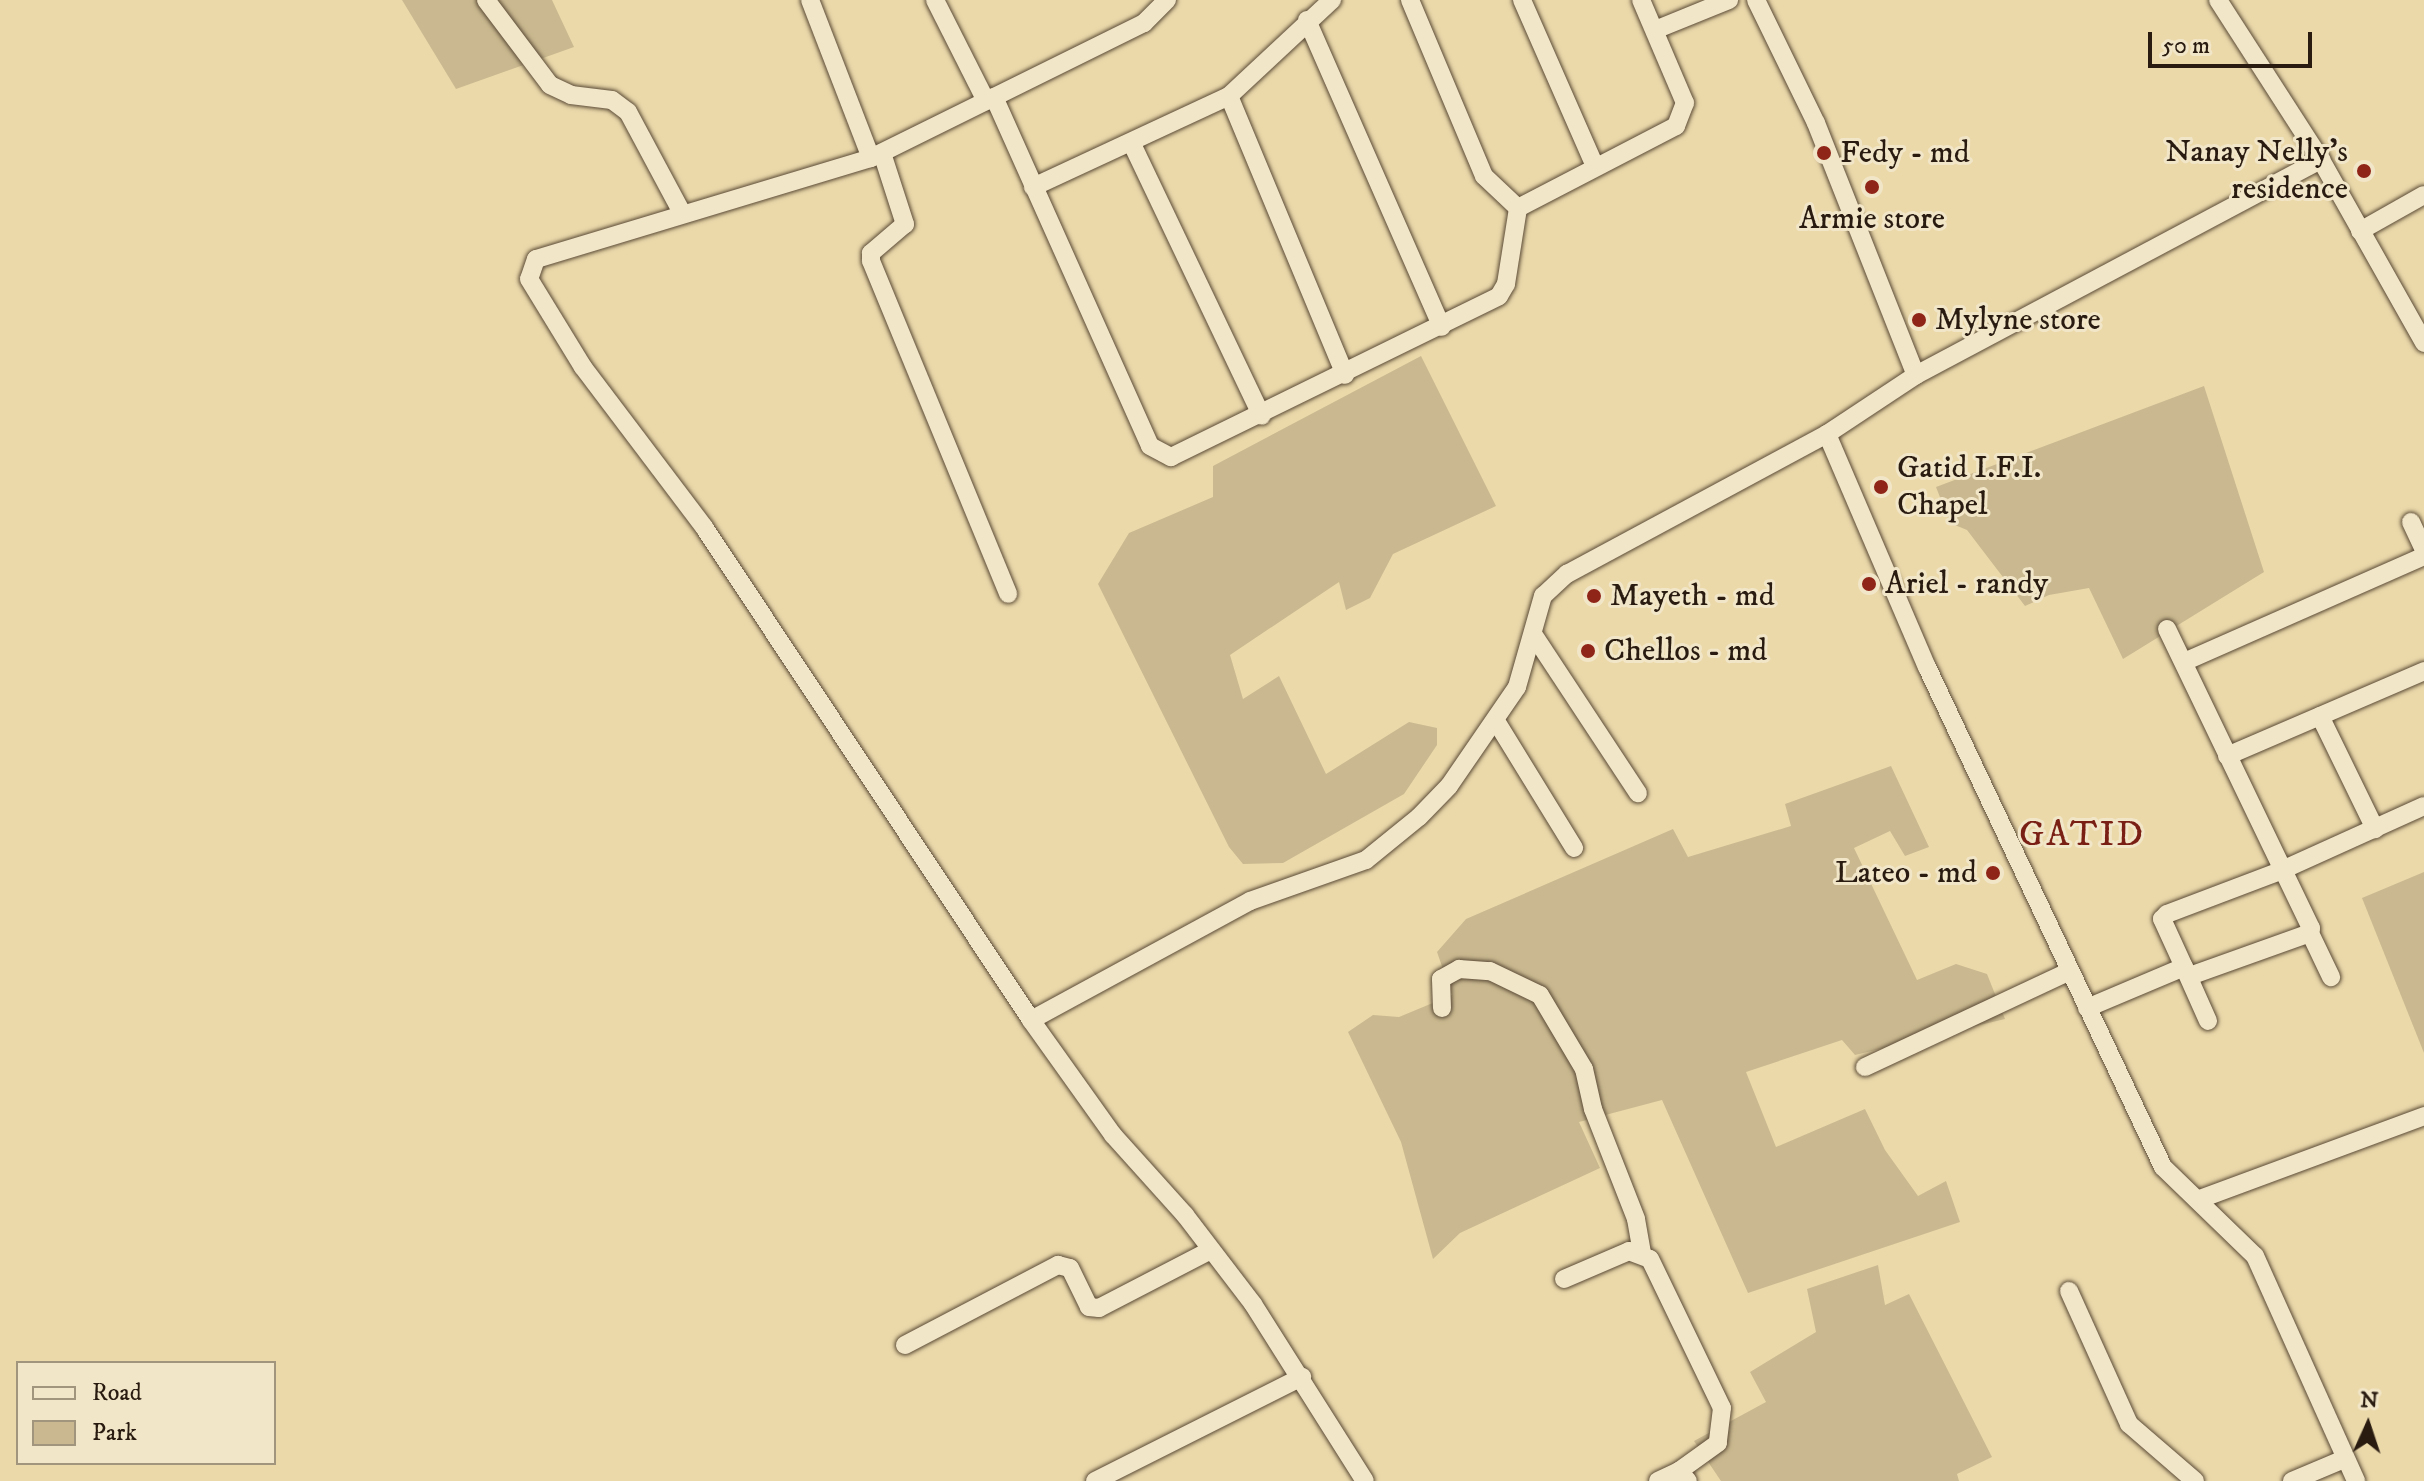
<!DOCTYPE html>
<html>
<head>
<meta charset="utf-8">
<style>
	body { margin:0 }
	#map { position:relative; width:2424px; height:1481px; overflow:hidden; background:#ebd9aa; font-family:"IM FELL DW Pica",serif }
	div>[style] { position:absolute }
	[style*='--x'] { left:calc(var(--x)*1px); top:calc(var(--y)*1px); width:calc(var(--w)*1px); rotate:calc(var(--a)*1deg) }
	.green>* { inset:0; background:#cab990 }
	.roads { filter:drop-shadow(0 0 2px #5a4a36) drop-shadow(0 0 2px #5a4a36) }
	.minor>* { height:18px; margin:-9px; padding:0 9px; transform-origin:9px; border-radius:9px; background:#f2e6c8 }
	.dots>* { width:22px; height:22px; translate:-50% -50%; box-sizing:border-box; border:4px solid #f2e6c8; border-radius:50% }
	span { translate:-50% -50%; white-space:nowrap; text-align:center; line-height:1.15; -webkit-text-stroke:6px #f2e6c8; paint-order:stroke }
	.poi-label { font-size:32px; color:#291b10 }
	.left { translate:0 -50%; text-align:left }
	.right { translate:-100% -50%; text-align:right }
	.quarter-label { font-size:36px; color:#7a1f14; letter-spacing:2px }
	.legend { position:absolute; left:16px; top:1361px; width:260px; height:104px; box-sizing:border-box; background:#f2e6c8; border:2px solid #a2957e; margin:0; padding:10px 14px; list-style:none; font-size:24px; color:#291b10 }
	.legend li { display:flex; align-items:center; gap:16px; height:40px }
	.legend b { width:40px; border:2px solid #a2957e }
	.north { position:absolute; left:2328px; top:1385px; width:80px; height:80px; -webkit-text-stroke:6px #f2e6c8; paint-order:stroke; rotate:3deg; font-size:22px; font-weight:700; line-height:32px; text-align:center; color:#291b10 }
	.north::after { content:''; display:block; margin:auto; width:28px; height:36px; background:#291b10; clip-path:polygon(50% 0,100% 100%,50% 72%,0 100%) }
	.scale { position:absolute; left:2148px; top:32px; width:164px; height:36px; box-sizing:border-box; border:4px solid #291b10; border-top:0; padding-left:10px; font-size:24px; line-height:28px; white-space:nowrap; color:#291b10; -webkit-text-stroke:6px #f2e6c8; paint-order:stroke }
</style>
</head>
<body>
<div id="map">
	<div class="green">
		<i style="clip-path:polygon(402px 0,552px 0,574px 47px,456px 89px)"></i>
		<i style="clip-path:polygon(1421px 356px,1496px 506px,1393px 554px,1370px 598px,1346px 610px,1339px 582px,1230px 655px,1243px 699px,1279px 676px,1326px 774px,1409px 722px,1437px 728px,1437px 745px,1404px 794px,1283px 863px,1243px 864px,1229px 847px,1098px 584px,1129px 533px,1213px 497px,1213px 466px)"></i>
		<i style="clip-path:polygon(2204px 386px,2264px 572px,2123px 659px,2089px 588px,2049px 595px,2025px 606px,1967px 530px,1950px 523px,1936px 487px)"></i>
		<i style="clip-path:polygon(1891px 766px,1929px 847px,1905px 856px,1890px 831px,1854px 848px,1917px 980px,1956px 964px,1987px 974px,2005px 1019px,1855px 1055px,1842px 1040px,1746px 1072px,1776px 1147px,1865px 1109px,1885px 1150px,1918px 1196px,1946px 1181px,1960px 1222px,1748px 1293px,1662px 1100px,1579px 1122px,1600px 1168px,1460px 1233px,1433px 1259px,1401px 1142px,1348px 1032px,1373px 1015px,1399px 1017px,1452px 995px,1437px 952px,1466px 919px,1673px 829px,1688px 857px,1791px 826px,1785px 804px)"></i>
		<i style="clip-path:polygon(2424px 872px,2424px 1053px,2362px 898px)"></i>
		<i style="clip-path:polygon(1878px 1265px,1885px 1305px,1909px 1294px,1992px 1457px,1957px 1474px,1959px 1481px,1721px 1481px,1694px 1441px,1766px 1402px,1750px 1372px,1816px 1332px,1807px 1289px)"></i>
	</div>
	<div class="roads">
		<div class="minor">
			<i style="--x:486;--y:0;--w:106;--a:53"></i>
			<i style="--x:550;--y:85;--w:23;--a:25"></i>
			<i style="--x:571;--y:95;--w:41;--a:7"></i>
			<i style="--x:612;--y:100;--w:20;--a:37"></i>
			<i style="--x:628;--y:112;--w:112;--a:61.8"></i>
			<i style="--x:810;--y:0;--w:169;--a:68.9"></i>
			<i style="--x:935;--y:0;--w:113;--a:63.2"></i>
			<i style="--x:1167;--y:0;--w:33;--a:135"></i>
			<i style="--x:1144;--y:23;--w:305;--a:153.7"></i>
			<i style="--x:871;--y:158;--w:350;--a:163.2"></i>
			<i style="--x:536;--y:259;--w:21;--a:109"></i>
			<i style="--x:529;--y:279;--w:103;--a:58.5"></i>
			<i style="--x:583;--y:367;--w:201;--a:52.9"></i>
			<i style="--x:704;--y:527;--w:592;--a:56.44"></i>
			<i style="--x:1031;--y:1020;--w:141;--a:54.5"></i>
			<i style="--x:1113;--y:1135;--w:108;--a:48"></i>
			<i style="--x:1185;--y:1215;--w:112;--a:52.6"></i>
			<i style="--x:1253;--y:1304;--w:209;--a:57.7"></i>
			<i style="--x:1410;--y:0;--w:191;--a:67.2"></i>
			<i style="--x:1484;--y:176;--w:47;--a:43.3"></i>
			<i style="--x:1522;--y:0;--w:179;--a:66.3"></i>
			<i style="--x:1756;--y:0;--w:137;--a:64"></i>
			<i style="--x:1816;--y:123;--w:271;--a:68.4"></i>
			<i style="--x:2218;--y:0;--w:190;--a:57.2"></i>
			<i style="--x:2321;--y:160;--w:210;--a:60.6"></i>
			<i style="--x:1307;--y:20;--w:335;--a:66.3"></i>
			<i style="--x:1655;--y:30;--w:80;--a:-22.1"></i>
			<i style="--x:1229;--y:96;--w:302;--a:67.4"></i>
			<i style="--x:994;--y:97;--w:382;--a:65.9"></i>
			<i style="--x:1150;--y:446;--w:24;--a:28"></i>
			<i style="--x:1171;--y:457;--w:365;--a:-26.1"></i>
			<i style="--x:1499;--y:296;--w:14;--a:-60"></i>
			<i style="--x:1506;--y:284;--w:77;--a:-81"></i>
			<i style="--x:1518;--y:208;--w:178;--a:-27.4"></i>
			<i style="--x:1676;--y:126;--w:25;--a:-69"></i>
			<i style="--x:1685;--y:103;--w:112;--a:-113.1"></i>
			<i style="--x:1132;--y:144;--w:301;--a:64.5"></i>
			<i style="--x:882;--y:153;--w:75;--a:72.1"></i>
			<i style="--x:905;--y:224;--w:45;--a:139.5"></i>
			<i style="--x:871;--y:253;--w:8;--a:90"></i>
			<i style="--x:871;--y:261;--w:360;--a:67.6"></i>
			<i style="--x:1033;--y:187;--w:216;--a:-24.9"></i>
			<i style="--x:1229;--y:96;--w:141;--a:-43"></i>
			<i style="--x:2360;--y:231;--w:73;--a:-29.4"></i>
			<i style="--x:1827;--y:434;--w:254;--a:66.8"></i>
			<i style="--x:1927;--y:667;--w:553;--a:64.73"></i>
			<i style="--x:2163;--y:1167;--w:128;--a:44.1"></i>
			<i style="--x:2255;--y:1256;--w:247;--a:65.8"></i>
			<i style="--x:2411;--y:522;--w:31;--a:65"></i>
			<i style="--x:2167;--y:629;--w:332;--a:64.3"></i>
			<i style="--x:2311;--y:928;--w:5;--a:101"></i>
			<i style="--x:2310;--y:933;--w:127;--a:160.3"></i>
			<i style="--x:1535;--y:637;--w:187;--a:56.6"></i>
			<i style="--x:2184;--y:662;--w:262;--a:-23.8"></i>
			<i style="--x:2320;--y:716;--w:126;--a:64"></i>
			<i style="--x:1496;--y:721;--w:149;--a:58.4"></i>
			<i style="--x:2227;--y:756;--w:215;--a:-23.3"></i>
			<i style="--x:2310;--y:933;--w:49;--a:64.5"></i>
			<i style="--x:2184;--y:967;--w:59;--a:66"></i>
			<i style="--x:1442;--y:1008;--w:29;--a:-92"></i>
			<i style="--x:1441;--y:979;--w:21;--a:-29"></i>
			<i style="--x:1459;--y:969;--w:31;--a:4"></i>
			<i style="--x:1490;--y:971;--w:55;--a:25.6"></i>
			<i style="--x:1540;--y:995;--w:86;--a:59.3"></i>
			<i style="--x:1584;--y:1069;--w:41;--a:77.3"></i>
			<i style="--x:1593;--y:1109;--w:118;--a:68.6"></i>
			<i style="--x:1636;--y:1219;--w:34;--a:80"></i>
			<i style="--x:2087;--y:1008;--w:105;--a:-22.9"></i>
			<i style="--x:2184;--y:967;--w:53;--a:-114.6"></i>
			<i style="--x:2162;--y:919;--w:7;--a:-45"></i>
			<i style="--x:2167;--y:914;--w:121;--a:-20.8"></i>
			<i style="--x:2280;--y:871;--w:158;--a:-24.3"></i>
			<i style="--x:1031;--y:1020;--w:249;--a:-28.5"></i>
			<i style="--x:1250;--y:901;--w:123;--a:-19.5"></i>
			<i style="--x:1366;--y:860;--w:68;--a:-39.1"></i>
			<i style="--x:1419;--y:817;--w:43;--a:-45.9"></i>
			<i style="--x:1449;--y:786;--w:120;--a:-55.5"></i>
			<i style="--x:1517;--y:687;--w:95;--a:-74.1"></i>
			<i style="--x:1543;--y:596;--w:33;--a:-43"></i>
			<i style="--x:1567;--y:574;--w:295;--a:-28.3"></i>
			<i style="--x:1827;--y:434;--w:107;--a:-33.5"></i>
			<i style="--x:1916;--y:375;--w:459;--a:-28"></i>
			<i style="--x:1865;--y:1067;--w:226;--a:-25.1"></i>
			<i style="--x:2200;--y:1199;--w:239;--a:-20.3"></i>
			<i style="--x:1564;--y:1279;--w:71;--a:-23.3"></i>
			<i style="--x:1629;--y:1251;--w:22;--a:21"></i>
			<i style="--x:1650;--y:1259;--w:165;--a:64.2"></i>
			<i style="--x:1722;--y:1408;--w:35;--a:97"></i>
			<i style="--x:1718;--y:1443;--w:48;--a:144.3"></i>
			<i style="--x:2069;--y:1291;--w:146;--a:65.7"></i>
			<i style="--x:2129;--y:1424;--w:87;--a:40.8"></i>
			<i style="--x:905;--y:1345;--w:173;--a:-27.6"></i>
			<i style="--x:1058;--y:1265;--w:12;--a:14"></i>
			<i style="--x:1070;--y:1268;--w:43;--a:64"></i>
			<i style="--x:1089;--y:1307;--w:10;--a:6"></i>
			<i style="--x:1099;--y:1308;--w:126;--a:-27.4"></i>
			<i style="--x:1095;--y:1481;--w:232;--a:-26.7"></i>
			<i style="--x:1658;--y:1481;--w:23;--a:-25"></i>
			<i style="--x:1679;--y:1471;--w:13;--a:48"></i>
			<i style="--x:2292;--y:1481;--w:56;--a:-22.9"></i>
		</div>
	</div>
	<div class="dots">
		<i style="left:1824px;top:153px;background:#8f2418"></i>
		<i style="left:2364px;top:171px;background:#8f2418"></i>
		<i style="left:1872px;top:187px;background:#8f2418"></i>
		<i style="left:1919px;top:320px;background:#8f2418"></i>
		<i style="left:1881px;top:487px;background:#8f2418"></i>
		<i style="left:1869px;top:584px;background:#8f2418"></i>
		<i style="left:1594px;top:596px;background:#8f2418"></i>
		<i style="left:1588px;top:651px;background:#8f2418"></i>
		<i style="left:1993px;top:873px;background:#8f2418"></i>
	</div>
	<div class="poi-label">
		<span class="left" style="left:1840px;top:153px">Fedy - md</span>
		<span class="right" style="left:2348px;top:171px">Nanay Nelly's<br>residence</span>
		<span style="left:1872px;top:219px">Armie store</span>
		<span class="left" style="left:1935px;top:320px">Mylyne store</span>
		<span class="left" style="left:1897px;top:487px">Gatid I.F.I.<br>Chapel</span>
		<span class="left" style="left:1885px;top:584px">Ariel - randy</span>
		<span class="left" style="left:1610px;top:596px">Mayeth - md</span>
		<span class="left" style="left:1604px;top:651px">Chellos - md</span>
		<span class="right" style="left:1977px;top:873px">Lateo - md</span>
	</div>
	<div class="quarter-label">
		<span style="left:2082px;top:835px">GATID</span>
	</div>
	<ul class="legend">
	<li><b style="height:10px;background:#f2e6c8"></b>Road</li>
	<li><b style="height:22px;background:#cab990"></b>Park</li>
	</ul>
	<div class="north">N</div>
	<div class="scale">50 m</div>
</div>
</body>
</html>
